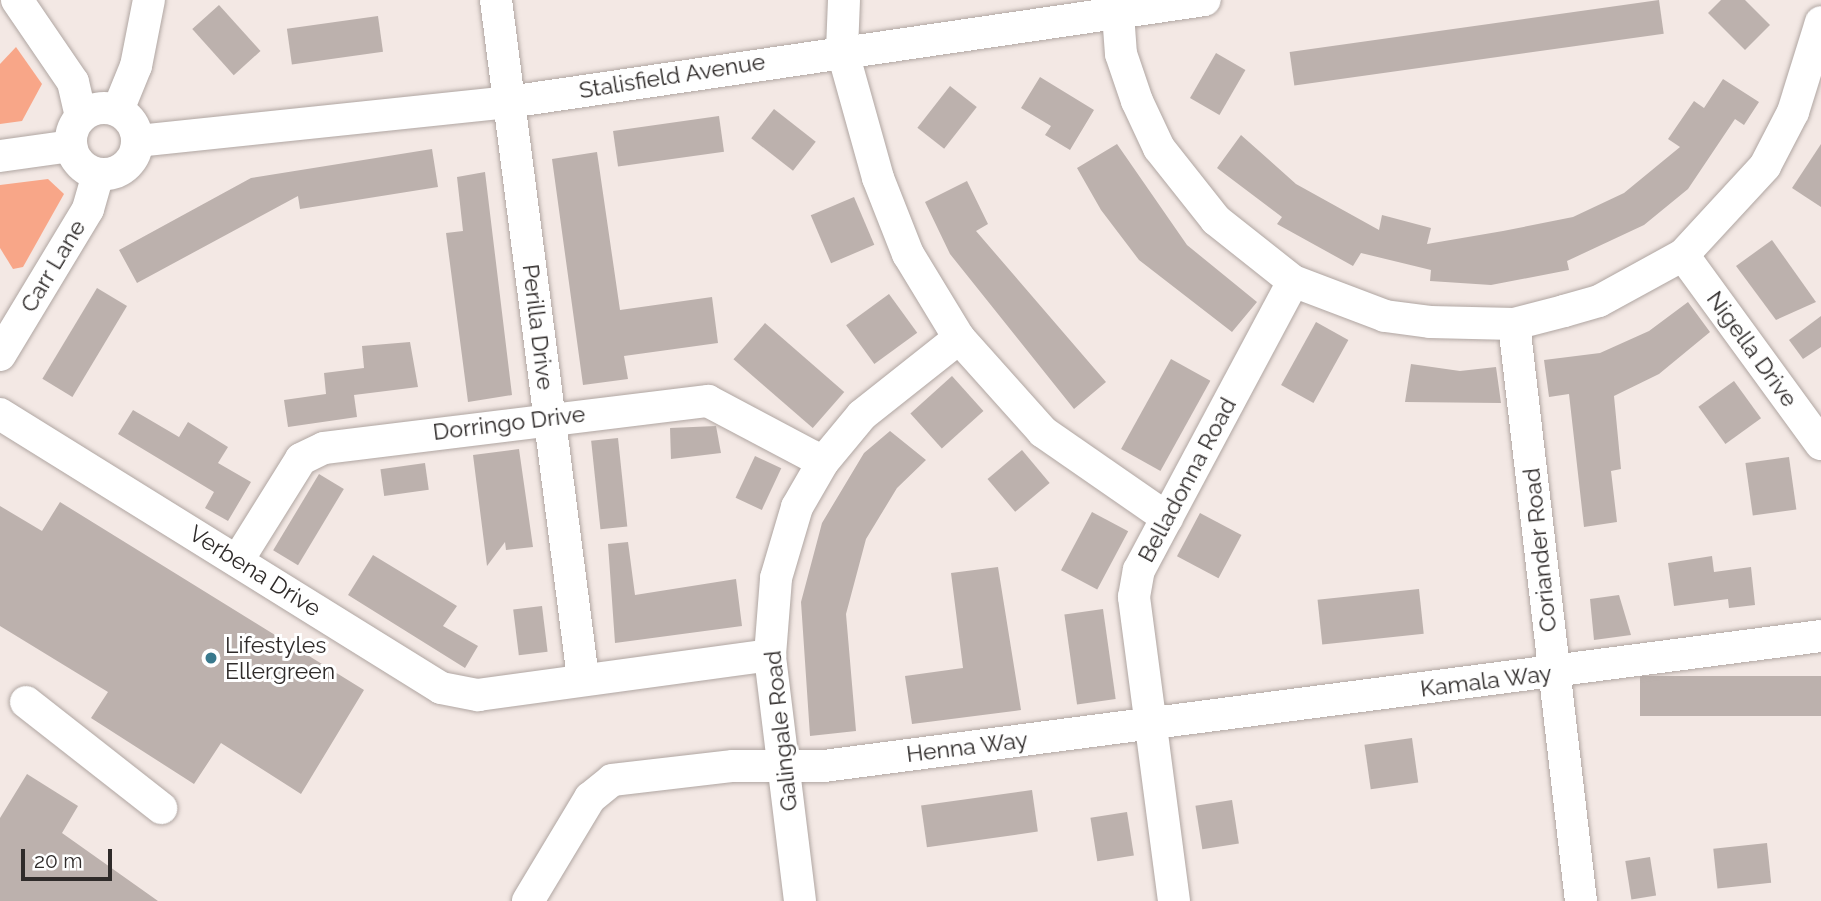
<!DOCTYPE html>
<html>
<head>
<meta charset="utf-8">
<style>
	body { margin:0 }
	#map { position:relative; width:1821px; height:901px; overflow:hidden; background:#f3e8e4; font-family:Raleway,sans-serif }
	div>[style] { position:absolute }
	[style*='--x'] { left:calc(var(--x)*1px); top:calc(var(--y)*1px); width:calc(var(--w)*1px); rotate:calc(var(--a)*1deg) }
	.green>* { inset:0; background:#f8a688 }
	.building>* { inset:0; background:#bcb1ad; transform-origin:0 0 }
	.roads { filter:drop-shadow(0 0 2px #b0a6a2) drop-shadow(0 0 2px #b0a6a2) }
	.minor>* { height:32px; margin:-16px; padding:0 16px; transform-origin:16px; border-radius:16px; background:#fff }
	.minor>.ring { margin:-16px; padding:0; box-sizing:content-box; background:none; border:32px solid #fff; border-radius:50% }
	.dots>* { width:19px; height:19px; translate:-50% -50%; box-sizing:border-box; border:4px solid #fff; border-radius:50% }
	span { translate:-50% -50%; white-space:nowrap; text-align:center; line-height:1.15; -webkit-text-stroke:6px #fff; paint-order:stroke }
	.street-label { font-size:23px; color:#2f2b2a }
	.poi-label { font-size:23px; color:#2f2b2a }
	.left { translate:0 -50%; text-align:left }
	.scale { position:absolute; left:21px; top:849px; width:91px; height:32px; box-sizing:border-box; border:4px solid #2f2b2a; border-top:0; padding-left:9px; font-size:21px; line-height:24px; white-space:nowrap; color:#2f2b2a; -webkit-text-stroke:5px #fff; paint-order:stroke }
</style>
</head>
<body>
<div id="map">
	<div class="green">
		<i style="clip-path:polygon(16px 47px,42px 84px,22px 121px,0 124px,0 64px)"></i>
		<i style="clip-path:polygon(48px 179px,64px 194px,23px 267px,13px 269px,0 248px,0 185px)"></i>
	</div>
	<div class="building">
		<i style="left:1659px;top:0;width:34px;height:373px;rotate:82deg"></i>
		<i style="clip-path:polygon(1721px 0,1745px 0,1770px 25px,1745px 50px,1708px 13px)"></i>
		<i style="left:219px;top:5px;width:62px;height:36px;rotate:48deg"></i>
		<i style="left:378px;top:16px;width:36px;height:92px;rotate:82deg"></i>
		<i style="left:1216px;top:53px;width:34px;height:52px;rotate:30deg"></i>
		<i style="clip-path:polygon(1040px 77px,1094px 110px,1070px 150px,1045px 135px,1051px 126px,1021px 108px)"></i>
		<i style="clip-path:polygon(1723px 79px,1759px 102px,1744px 125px,1735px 119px,1688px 189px,1644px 225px,1567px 261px,1569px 270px,1491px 285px,1430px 281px,1431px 270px,1361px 253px,1353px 266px,1277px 224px,1282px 217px,1217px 168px,1241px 135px,1296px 184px,1379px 230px,1382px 215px,1431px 228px,1427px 244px,1503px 231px,1573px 217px,1624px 193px,1680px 147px,1668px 139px,1694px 101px,1704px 108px)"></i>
		<i style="left:950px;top:86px;width:34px;height:53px;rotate:38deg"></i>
		<i style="left:774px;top:109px;width:53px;height:37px;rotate:38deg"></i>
		<i style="left:719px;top:116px;width:36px;height:107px;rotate:82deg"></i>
		<i style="clip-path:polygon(1117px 144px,1187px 245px,1257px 302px,1232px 332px,1139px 260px,1101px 210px,1077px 168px)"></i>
		<i style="clip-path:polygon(1821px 144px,1821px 207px,1792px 188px)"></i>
		<i style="clip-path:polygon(432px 149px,438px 187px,300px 209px,298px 196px,137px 283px,119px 250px,251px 178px)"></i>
		<i style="clip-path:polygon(597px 152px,620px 310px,712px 297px,718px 343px,624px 356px,628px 379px,583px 385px,552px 159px)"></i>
		<i style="clip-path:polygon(485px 172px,512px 395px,468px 402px,446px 233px,463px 231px,457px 177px)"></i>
		<i style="clip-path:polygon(967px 181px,988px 224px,976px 231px,1106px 382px,1074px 409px,950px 254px,925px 202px)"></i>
		<i style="left:854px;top:197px;width:52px;height:47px;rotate:67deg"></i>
		<i style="clip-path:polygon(1772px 240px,1816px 302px,1776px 320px,1736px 266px)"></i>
		<i style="left:97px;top:288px;width:35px;height:106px;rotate:31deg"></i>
		<i style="left:889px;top:294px;width:48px;height:53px;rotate:54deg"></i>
		<i style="clip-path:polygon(1688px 302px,1710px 332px,1659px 374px,1614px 396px,1621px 469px,1611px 471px,1617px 522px,1584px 527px,1569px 394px,1549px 397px,1544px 360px,1600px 353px,1649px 331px)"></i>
		<i style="clip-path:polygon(1821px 316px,1821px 347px,1803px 359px,1789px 340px)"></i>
		<i style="left:1316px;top:322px;width:37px;height:72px;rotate:29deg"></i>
		<i style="left:765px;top:323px;width:105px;height:48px;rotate:41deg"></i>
		<i style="clip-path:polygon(410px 342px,418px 387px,354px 395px,357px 417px,288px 427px,284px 400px,326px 394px,324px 373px,364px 368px,362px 346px)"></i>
		<i style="left:1171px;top:359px;width:45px;height:103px;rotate:29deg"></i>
		<i style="clip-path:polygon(1411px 364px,1460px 371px,1496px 367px,1501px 403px,1405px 402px)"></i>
		<i style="left:952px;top:376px;width:47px;height:56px;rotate:48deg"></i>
		<i style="left:1734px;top:381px;width:46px;height:44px;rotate:54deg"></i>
		<i style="clip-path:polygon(133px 410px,179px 437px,188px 422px,228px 447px,218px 463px,251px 482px,228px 521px,205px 508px,214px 492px,118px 434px)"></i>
		<i style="clip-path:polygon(716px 426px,721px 453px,671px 459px,670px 428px)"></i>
		<i style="clip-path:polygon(890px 431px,926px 460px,897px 488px,866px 539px,846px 614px,856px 731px,810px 736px,801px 602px,822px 523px,864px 453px)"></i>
		<i style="left:618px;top:438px;width:89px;height:27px;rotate:84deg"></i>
		<i style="clip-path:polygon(519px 449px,533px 547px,506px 550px,505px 542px,487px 566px,473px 455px)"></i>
		<i style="left:1022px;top:450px;width:43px;height:45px;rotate:50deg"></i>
		<i style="left:755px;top:456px;width:29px;height:46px;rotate:25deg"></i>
		<i style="left:1789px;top:457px;width:53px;height:44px;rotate:82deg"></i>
		<i style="left:425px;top:463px;width:27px;height:45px;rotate:82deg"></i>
		<i style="left:319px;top:474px;width:29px;height:89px;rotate:31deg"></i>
		<i style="clip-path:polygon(60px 502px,364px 690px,301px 794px,221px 743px,194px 784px,91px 718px,108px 692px,0 626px,0 506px,42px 531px)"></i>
		<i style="left:1092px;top:512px;width:41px;height:66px;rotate:28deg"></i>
		<i style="left:1200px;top:513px;width:47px;height:49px;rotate:28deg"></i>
		<i style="clip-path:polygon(628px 542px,635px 595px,736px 579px,742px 626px,615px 643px,608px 544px)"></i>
		<i style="clip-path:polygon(373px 555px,457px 606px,443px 626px,478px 646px,465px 668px,348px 595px)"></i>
		<i style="clip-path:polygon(1712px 556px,1714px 572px,1751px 567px,1755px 605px,1729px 608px,1728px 599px,1674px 606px,1668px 563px)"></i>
		<i style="clip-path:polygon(998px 567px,1021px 710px,912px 724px,905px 676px,963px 668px,951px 573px)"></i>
		<i style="left:1419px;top:589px;width:45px;height:102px;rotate:84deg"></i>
		<i style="clip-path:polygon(1619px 595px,1631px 635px,1594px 640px,1590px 599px)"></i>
		<i style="left:542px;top:606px;width:46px;height:29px;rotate:83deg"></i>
		<i style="left:1103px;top:609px;width:91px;height:39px;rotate:82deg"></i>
		<i style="left:1821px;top:676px;width:40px;height:181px;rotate:90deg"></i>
		<i style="left:1412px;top:738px;width:45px;height:48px;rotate:82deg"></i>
		<i style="clip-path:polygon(27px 774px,78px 806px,62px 833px,158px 901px,0 901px,0 818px)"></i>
		<i style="left:1032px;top:790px;width:42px;height:112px;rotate:82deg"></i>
		<i style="left:1232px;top:800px;width:44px;height:37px;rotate:81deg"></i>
		<i style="left:1127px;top:812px;width:44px;height:37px;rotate:81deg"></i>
		<i style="left:1767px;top:843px;width:40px;height:54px;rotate:84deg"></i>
		<i style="left:1650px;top:857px;width:39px;height:25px;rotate:81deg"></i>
	</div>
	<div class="roads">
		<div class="minor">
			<i style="--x:17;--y:0;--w:99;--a:55.7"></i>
			<i style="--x:73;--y:82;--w:35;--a:77"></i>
			<i style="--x:496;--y:0;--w:684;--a:82.69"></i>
			<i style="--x:844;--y:0;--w:49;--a:92.3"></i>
			<i style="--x:842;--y:49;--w:134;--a:74.4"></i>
			<i style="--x:878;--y:178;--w:82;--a:68.5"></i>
			<i style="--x:908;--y:254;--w:98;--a:58.7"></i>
			<i style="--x:959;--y:338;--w:126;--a:48.2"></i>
			<i style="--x:1043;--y:432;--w:151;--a:34.7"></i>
			<i style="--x:1117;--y:0;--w:54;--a:85.8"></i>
			<i style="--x:1121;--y:54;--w:50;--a:71.2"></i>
			<i style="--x:1137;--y:101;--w:52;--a:64.9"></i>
			<i style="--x:1159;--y:148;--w:92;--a:51.6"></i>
			<i style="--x:1216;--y:220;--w:98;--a:38.4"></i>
			<i style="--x:1293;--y:281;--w:98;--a:20.8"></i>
			<i style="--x:1385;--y:316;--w:45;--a:7.6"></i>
			<i style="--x:1430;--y:322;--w:84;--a:1.4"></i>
			<i style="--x:1514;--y:324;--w:52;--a:-14.6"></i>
			<i style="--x:1564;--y:311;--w:36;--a:-16"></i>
			<i style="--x:1599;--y:301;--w:96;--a:-28.7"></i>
			<i style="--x:1683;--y:255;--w:121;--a:-47.3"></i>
			<i style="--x:1765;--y:166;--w:61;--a:-62.6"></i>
			<i style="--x:1793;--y:112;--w:94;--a:-72.7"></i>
			<i class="ring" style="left:71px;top:108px;width:34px;height:34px"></i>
			<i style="--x:118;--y:110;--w:48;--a:-67.8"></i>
			<i style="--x:136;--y:66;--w:67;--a:-78.9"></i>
			<i style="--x:138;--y:141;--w:373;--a:-6"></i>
			<i style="--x:509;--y:102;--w:703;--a:-8.34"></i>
			<i style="--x:0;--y:156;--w:72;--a:-8"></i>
			<i style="--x:1683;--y:255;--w:234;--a:53.9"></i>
			<i style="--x:1514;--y:324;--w:581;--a:83.38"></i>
			<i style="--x:0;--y:355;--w:170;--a:-58.9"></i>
			<i style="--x:88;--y:209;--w:36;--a:-74"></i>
			<i style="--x:0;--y:414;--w:519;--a:31.85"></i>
			<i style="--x:441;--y:688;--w:38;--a:11"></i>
			<i style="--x:478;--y:695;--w:295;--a:-7.8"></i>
			<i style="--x:238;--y:560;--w:119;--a:-58"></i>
			<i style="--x:301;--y:459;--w:25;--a:-26"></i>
			<i style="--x:324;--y:448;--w:387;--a:-7"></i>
			<i style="--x:708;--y:401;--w:130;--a:27.9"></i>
			<i style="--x:26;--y:702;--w:172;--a:38.1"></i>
			<i style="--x:528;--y:901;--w:120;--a:-59"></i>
			<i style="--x:590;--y:798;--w:28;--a:-39"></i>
			<i style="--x:612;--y:780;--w:122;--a:-6.6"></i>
			<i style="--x:733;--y:766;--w:91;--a:0"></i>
			<i style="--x:824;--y:766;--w:1005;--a:-7.43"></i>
			<i style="--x:800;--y:901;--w:248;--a:-97"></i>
			<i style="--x:770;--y:655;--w:77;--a:-85.5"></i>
			<i style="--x:776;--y:578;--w:74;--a:-73.5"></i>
			<i style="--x:797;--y:507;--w:52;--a:-60"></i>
			<i style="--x:823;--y:462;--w:61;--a:-50.3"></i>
			<i style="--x:862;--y:415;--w:124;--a:-38.4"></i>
			<i style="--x:1174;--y:901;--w:307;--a:-97.5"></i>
			<i style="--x:1134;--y:597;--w:27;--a:-80"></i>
			<i style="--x:1139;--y:570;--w:327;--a:-61.9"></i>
		</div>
	</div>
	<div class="dots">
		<i style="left:211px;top:658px;background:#39798d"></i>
	</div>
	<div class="street-label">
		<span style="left:672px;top:76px;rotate:-9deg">Stalisfield Avenue</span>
		<span style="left:53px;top:266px;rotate:-59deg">Carr Lane</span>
		<span style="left:538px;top:327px;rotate:83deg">Perilla Drive</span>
		<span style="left:1752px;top:349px;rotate:54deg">Nigella Drive</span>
		<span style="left:509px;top:423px;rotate:-7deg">Dorringo Drive</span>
		<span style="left:1187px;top:480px;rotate:-62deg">Belladonna Road</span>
		<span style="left:1540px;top:550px;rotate:-96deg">Coriander Road</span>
		<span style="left:255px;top:571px;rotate:32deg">Verbena Drive</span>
		<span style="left:1486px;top:681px;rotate:-7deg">Kamala Way</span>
		<span style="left:781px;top:731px;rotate:-96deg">Galingale Road</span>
		<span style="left:967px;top:747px;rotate:-7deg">Henna Way</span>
	</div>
	<div class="poi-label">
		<span class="left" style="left:225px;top:658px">Lifestyles<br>Ellergreen</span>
	</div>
	<div class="scale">20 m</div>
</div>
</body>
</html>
